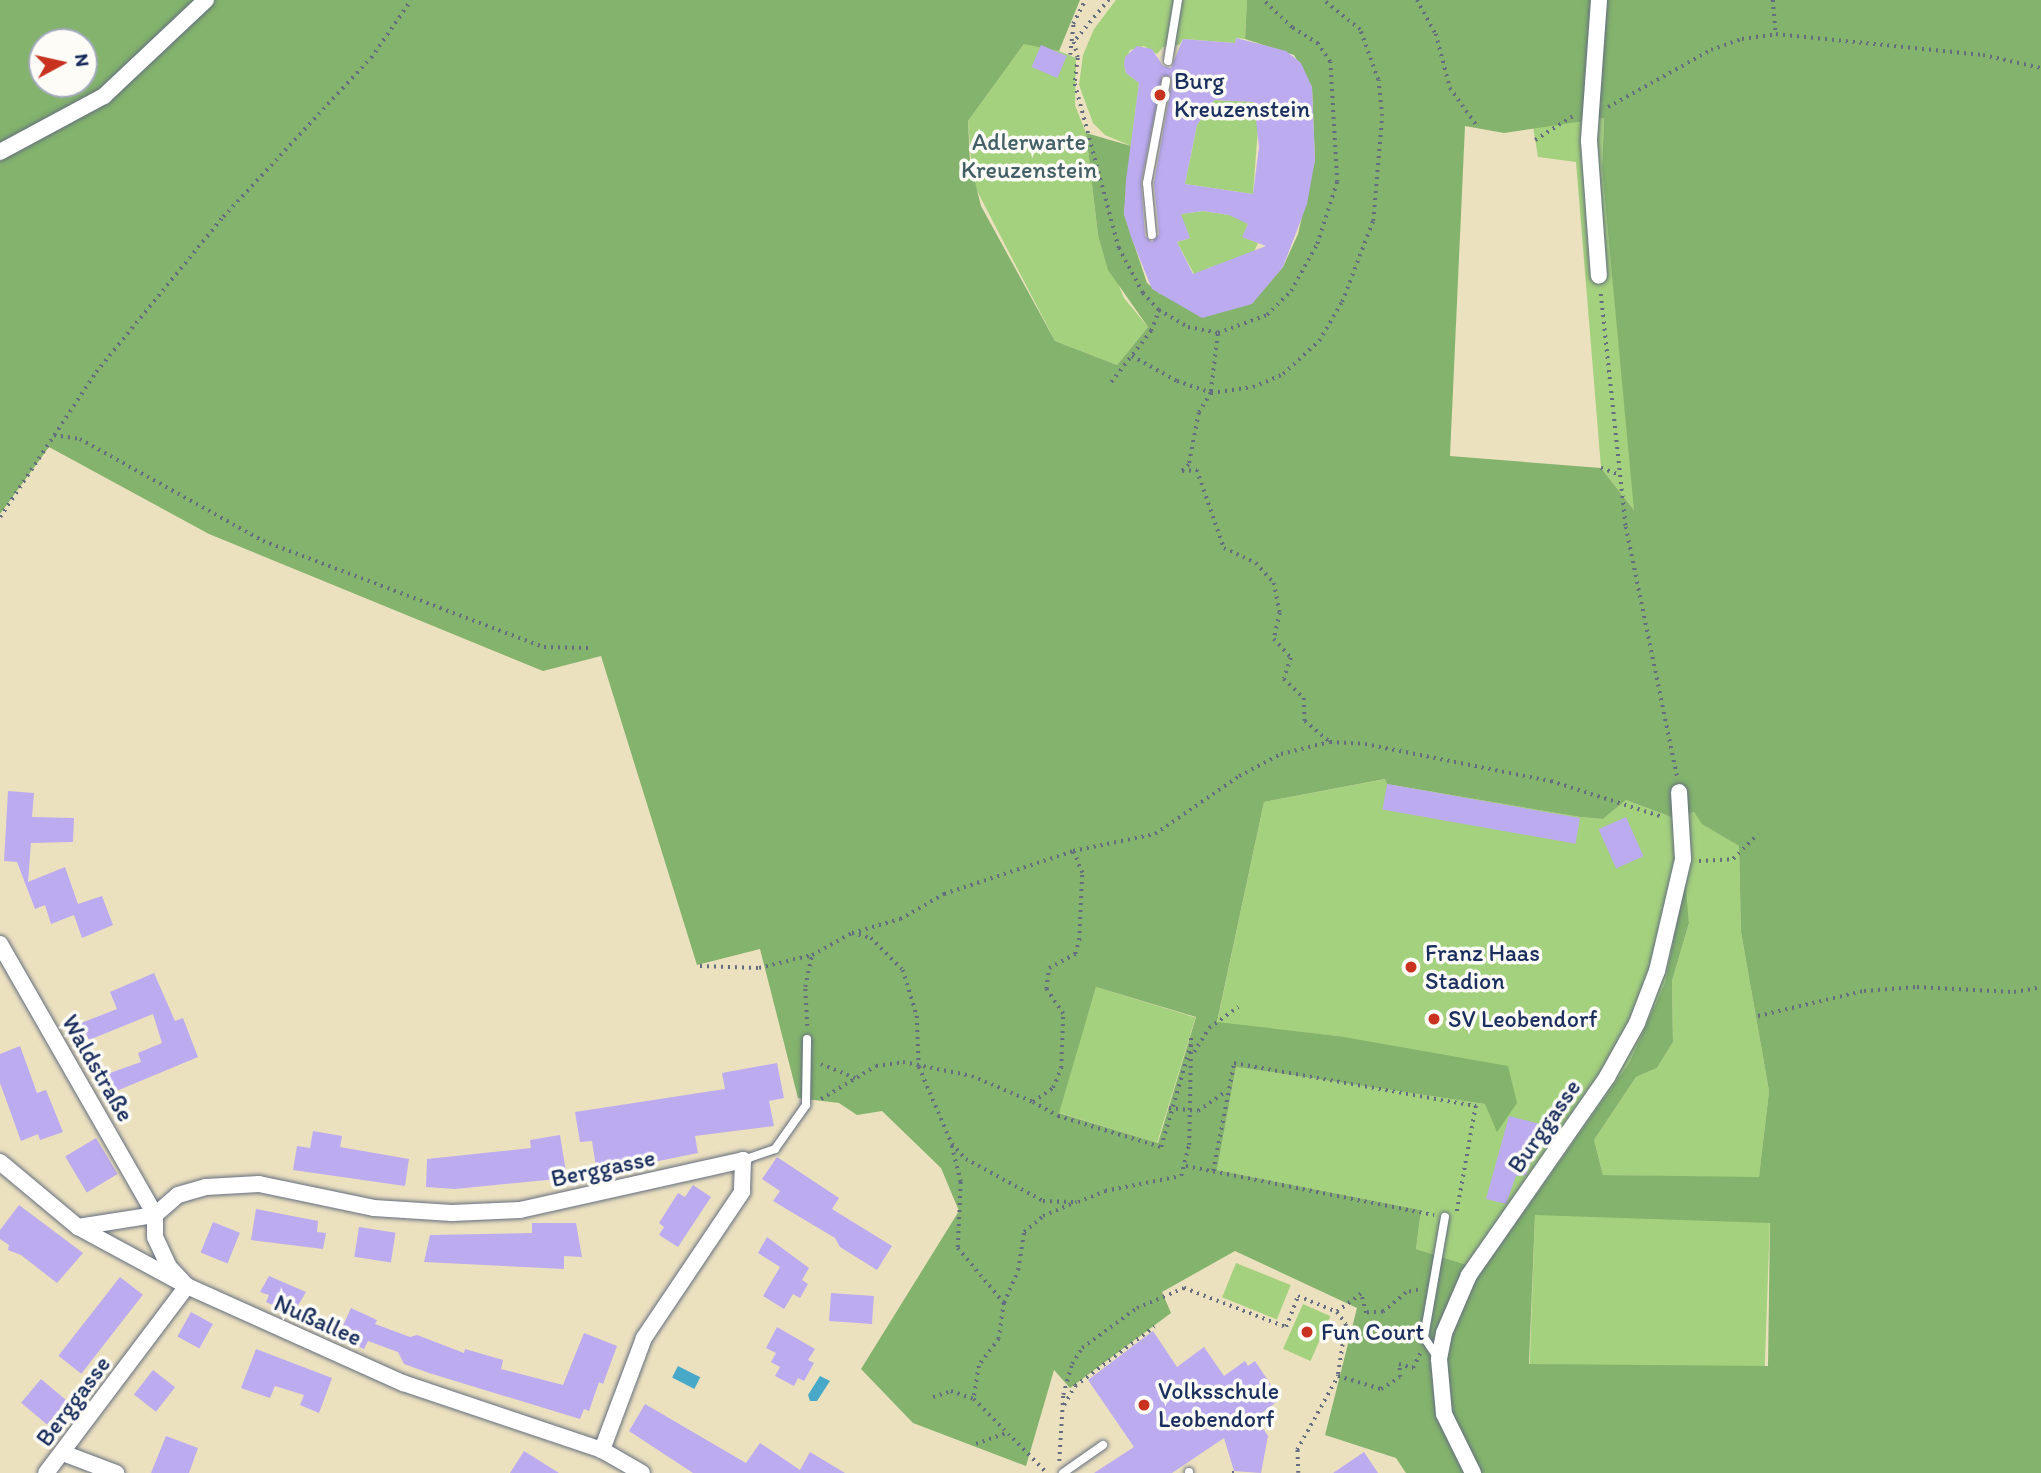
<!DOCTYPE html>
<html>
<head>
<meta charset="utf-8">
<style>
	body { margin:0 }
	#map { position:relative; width:2041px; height:1473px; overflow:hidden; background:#ece1bf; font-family:Itim,sans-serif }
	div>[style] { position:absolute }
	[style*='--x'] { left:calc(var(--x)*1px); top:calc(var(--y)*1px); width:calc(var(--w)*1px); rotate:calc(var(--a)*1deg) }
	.green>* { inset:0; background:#a4d17d; transform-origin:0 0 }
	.forest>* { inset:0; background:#83b36c }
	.water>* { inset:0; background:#48a8c8; transform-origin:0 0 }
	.building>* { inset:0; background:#bcabee; transform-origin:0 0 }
	.path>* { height:3.5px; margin-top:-1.75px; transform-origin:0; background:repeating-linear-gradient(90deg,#646d80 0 2px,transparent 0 7px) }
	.roads { filter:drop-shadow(0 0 2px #646d80) drop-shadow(0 0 2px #646d80) }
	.service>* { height:8px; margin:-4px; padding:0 4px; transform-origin:4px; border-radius:4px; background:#fff }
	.minor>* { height:16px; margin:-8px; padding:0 8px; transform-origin:8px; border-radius:8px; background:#fff }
	.dots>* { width:19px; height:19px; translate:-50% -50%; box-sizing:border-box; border:4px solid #fdfcf7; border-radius:50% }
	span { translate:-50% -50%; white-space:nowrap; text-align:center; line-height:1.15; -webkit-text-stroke:7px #fdfcf7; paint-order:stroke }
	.poi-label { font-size:24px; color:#1b2f5e }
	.left { translate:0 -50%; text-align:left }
	.park-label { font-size:24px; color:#446067 }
	.street-label { font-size:24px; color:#1b2f5e }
	.north { position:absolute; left:28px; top:28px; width:70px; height:70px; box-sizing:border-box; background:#fdfcf7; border:2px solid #a3aaba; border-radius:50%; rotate:82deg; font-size:19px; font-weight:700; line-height:28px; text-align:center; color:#1b2f5e }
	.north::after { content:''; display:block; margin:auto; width:24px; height:32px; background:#c8321e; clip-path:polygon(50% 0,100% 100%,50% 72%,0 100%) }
</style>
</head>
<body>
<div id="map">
	<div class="green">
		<i style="clip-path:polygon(1116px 0,1247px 0,1245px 39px,1236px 38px,1235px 43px,1183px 39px,1179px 45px,1163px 47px,1157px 54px,1144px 46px,1130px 50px,1124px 64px,1126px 73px,1139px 83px,1131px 146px,1105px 135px,1093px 123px,1079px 85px,1083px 55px,1094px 29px)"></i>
		<i style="clip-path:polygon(1024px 44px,1042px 44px,1076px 58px,1075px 105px,1086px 133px,1098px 235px,1124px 298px,1148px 327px,1117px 365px,1055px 341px,973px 183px,968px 121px)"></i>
		<i style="clip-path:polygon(1214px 100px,1260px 102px,1253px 194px,1185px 184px,1197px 125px)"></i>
		<i style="clip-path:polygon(1604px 118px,1602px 169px,1635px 511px,1601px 468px,1576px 162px,1538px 157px,1533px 127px)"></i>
		<i style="clip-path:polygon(1203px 211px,1236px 216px,1248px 224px,1243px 237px,1258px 243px,1253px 254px,1208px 268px,1214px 284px,1195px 276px,1177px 242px,1190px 238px,1158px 217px)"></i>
		<i style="clip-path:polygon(1386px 779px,1387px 784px,1580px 817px,1603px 819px,1626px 800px,1674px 818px,1694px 812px,1703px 824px,1739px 846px,1741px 932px,1769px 1091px,1759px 1178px,1603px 1175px,1594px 1140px,1636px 1077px,1657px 1068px,1673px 1042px,1672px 981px,1689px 923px,1684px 883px,1665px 983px,1629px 1063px,1487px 1264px,1467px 1265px,1416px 1249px,1421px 1210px,1217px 1170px,1236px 1067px,1485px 1104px,1517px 1103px,1338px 1036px,1217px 1023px,1264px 802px)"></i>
		<i style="left:1096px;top:987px;width:104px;height:131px;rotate:17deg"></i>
		<i style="left:1535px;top:1214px;width:235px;height:150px;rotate:2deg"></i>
		<i style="left:1236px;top:1263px;width:59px;height:37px;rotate:22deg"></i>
		<i style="left:1303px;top:1304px;width:30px;height:49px;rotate:24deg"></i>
	</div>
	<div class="forest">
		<i style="clip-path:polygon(evenodd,0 0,1080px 0,1059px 51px,1024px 44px,968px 121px,970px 162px,981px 206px,1055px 341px,1117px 365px,1148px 327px,1108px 270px,1098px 235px,1086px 133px,1131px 146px,1124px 214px,1147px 283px,1160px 294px,1252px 303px,1283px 267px,1298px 234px,1315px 160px,1312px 87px,1294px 55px,1245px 39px,1247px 0,2041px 0,2041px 1473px,1406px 1473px,1396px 1458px,1325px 1435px,1357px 1308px,1235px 1251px,1162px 1292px,1171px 1313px,1070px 1388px,1054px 1370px,1026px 1466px,913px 1423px,861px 1369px,959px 1211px,941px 1168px,882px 1111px,857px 1115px,839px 1103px,798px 1098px,760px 949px,697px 965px,601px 656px,543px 671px,209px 534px,49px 447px,0 514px,0 0,42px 42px,84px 42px,84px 84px,42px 84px,42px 42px,0 0,1604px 118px,1602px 169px,1634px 510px,1601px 468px,1450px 456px,1465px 126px,1504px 133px,1604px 118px,0 0,1385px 779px,1387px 784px,1580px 817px,1603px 819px,1626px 800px,1674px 818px,1694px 812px,1702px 824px,1739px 846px,1741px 932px,1769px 1091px,1759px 1177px,1603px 1175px,1594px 1140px,1636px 1077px,1657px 1068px,1673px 1042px,1672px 981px,1689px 923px,1685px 880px,1665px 983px,1629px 1063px,1487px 1264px,1467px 1265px,1416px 1249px,1421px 1210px,1217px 1170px,1236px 1067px,1485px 1104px,1497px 1132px,1517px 1103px,1508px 1066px,1338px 1036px,1217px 1022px,1264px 802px,1385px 779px,0 0,1096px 987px,1196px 1017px,1158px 1143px,1059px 1113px,1096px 987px,0 0,1535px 1215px,1770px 1223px,1768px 1366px,1529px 1364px,1535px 1215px)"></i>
	</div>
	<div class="water">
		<i style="left:678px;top:1366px;width:25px;height:13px;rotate:27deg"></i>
		<i style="clip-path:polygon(820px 1376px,830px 1381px,817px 1401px,810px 1401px,808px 1395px)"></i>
	</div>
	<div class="building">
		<i style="clip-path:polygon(evenodd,1236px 38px,1286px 51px,1301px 63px,1312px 87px,1315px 160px,1307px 204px,1283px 267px,1252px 304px,1202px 318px,1152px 289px,1131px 237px,1124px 214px,1126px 180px,1139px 83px,1126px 73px,1124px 65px,1125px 57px,1137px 46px,1152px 49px,1163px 66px,1171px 68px,1183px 39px,1235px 43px,1236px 38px,1162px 76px,1170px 76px,1172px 82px,1154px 183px,1159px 234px,1152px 242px,1145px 236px,1141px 182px,1162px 76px,1236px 38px,1214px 100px,1254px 102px,1259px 147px,1253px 194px,1185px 184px,1197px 125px,1214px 100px,1236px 38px,1203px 211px,1229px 215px,1248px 224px,1242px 237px,1266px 246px,1193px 274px,1177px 242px,1190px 238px,1181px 214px,1203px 211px)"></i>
		<i style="left:1041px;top:45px;width:28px;height:24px;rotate:23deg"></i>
		<i style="left:1387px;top:784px;width:196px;height:26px;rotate:10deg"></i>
		<i style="clip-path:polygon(8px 791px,34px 793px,32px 817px,74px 818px,73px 842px,31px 843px,28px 882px,65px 867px,78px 904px,102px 896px,113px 925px,82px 938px,74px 915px,51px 924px,45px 905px,35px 909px,17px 862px,4px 861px)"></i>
		<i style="left:1626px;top:817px;width:43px;height:30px;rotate:66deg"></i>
		<i style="clip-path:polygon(154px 973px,175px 1021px,183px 1018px,198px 1057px,114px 1092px,107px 1074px,141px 1062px,138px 1053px,162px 1043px,153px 1014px,89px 1040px,81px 1023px,117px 1009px,110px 992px)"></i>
		<i style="clip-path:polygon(20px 1046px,37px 1093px,46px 1090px,63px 1132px,40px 1140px,38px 1134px,21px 1141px,0 1083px,0 1054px)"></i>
		<i style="clip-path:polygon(777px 1063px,784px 1098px,769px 1101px,774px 1126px,695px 1136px,698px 1153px,639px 1165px,639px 1161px,596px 1167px,592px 1141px,580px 1142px,575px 1112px,725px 1089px,722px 1073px)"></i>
		<i style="clip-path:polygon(1509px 1116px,1540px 1124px,1536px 1136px,1540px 1137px,1526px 1175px,1516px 1176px,1506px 1204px,1486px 1199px)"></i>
		<i style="clip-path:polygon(313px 1131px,342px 1136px,340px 1147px,409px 1159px,405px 1186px,293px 1170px,297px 1146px,310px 1148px)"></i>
		<i style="clip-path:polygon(560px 1135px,567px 1178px,455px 1189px,426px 1187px,427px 1159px,531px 1148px,530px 1140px)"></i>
		<i style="left:96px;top:1138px;width:42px;height:36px;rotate:59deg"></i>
		<i style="clip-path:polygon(777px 1157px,839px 1198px,832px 1209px,892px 1246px,877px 1270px,840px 1247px,835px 1238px,773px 1201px,780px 1191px,762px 1179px)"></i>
		<i style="clip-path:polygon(693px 1185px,711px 1197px,678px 1247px,659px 1235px,664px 1227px,659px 1223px,678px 1193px,685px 1197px)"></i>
		<i style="clip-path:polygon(19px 1205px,83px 1253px,57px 1283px,21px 1255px,8px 1250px,9px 1245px,0 1239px,0 1230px)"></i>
		<i style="clip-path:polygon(256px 1209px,318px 1221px,317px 1232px,326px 1233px,323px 1249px,251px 1240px)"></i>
		<i style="left:213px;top:1222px;width:29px;height:33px;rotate:22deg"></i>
		<i style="clip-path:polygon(532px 1223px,576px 1223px,582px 1257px,564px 1256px,564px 1269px,424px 1262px,430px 1235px,532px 1233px)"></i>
		<i style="left:359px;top:1227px;width:37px;height:30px;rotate:9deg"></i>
		<i style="clip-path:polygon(767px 1237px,809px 1268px,802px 1280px,808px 1284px,800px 1298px,793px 1294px,784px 1309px,763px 1296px,780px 1267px,758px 1253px)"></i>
		<i style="clip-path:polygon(269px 1276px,306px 1292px,293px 1314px,266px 1302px,269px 1295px,260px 1292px)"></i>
		<i style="left:120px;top:1277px;width:29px;height:100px;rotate:38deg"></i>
		<i style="left:831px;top:1293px;width:43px;height:28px;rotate:4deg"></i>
		<i style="clip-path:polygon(351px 1308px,377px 1320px,375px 1324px,410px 1337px,417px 1335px,464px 1353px,465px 1349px,503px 1360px,501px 1369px,563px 1385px,584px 1333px,617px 1346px,603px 1384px,599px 1382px,589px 1411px,584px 1409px,580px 1419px,429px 1373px,404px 1364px,398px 1352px,368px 1341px,364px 1349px,338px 1337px)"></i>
		<i style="left:191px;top:1312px;width:25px;height:28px;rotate:29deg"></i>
		<i style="clip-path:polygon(777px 1327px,815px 1349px,808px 1360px,814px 1363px,804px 1381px,798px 1378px,794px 1386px,775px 1376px,780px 1367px,771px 1362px,776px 1353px,766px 1348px)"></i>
		<i style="clip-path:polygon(1153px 1331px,1177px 1367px,1204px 1347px,1224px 1376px,1245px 1361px,1248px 1366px,1255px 1361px,1280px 1399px,1256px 1418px,1268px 1436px,1261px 1473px,1234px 1471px,1224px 1438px,1172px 1473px,1094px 1473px,1134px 1447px,1088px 1380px)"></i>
		<i style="clip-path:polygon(256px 1349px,332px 1378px,319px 1413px,300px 1405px,304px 1395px,275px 1386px,270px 1398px,241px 1388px)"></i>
		<i style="left:153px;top:1370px;width:28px;height:31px;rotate:38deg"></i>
		<i style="left:41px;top:1379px;width:34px;height:31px;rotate:40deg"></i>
		<i style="clip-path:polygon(645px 1404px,746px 1463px,760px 1443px,800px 1470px,810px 1452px,845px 1473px,693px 1473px,629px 1431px)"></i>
		<i style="clip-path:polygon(166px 1436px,198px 1448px,189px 1473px,151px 1473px)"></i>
		<i style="clip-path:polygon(524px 1451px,559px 1473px,510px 1473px)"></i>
		<i style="clip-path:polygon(1364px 1452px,1378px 1473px,1333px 1473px)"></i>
	</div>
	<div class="path">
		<i style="--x:1109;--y:0;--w:55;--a:129.8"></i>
		<i style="--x:1074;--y:42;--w:16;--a:76"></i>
		<i style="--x:1078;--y:58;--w:26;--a:97"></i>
		<i style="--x:1075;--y:84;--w:170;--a:75"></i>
		<i style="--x:1119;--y:248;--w:51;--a:61.9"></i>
		<i style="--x:1143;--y:293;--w:23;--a:47"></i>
		<i style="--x:1159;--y:310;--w:34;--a:30"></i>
		<i style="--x:1188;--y:327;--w:31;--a:11"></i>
		<i style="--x:1218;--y:333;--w:52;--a:-20.2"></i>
		<i style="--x:1267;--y:315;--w:34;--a:-45"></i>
		<i style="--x:1291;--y:291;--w:54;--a:-61"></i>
		<i style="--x:1317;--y:244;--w:65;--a:-72.1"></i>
		<i style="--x:1337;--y:182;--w:120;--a:-93.3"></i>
		<i style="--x:1330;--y:62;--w:22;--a:-124"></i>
		<i style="--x:1318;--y:44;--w:31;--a:-148"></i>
		<i style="--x:1292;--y:28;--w:40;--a:-136"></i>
		<i style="--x:1417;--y:0;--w:39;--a:61"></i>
		<i style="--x:1436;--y:34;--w:56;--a:75.5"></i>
		<i style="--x:1450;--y:88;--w:47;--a:54.6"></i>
		<i style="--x:1773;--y:0;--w:34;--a:85"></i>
		<i style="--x:1070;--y:55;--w:31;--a:-84"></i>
		<i style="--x:1073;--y:24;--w:27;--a:-63"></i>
		<i style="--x:1608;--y:107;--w:118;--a:-29"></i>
		<i style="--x:1711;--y:50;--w:33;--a:-20"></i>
		<i style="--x:1742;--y:39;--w:34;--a:-8"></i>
		<i style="--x:1776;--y:34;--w:208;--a:5.8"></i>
		<i style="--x:1983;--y:55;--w:59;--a:12.6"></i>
		<i style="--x:1535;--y:140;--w:45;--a:-32.3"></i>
		<i style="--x:1601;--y:294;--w:234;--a:83.9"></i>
		<i style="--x:1626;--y:527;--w:254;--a:78.4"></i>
		<i style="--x:1218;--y:334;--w:59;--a:96.8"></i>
		<i style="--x:1211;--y:393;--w:23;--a:121"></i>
		<i style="--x:1199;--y:413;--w:53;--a:100.9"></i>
		<i style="--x:1189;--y:465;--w:9;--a:139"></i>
		<i style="--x:1182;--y:471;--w:15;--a:-4"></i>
		<i style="--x:1197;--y:470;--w:83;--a:70.9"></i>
		<i style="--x:1224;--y:548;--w:35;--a:25"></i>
		<i style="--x:1256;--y:563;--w:27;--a:48"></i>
		<i style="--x:1274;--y:583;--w:31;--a:79"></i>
		<i style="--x:1280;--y:613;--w:27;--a:103"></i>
		<i style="--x:1274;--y:639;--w:25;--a:48"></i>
		<i style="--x:1291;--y:658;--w:22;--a:108"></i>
		<i style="--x:1284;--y:679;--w:28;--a:44"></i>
		<i style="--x:1304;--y:698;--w:23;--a:88"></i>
		<i style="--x:1305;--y:721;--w:33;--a:40"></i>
		<i style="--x:1132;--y:356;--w:51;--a:29.1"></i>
		<i style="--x:1177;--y:381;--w:36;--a:19"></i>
		<i style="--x:1211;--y:393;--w:42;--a:-8.1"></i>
		<i style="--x:1253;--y:387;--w:33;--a:-23"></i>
		<i style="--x:1283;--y:374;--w:49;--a:-42.5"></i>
		<i style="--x:1319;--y:341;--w:45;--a:-59.5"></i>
		<i style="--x:1342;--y:302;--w:87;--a:-69.1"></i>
		<i style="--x:1373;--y:221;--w:105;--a:-85.1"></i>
		<i style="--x:1382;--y:116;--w:36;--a:-96"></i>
		<i style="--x:1378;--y:80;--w:53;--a:-109.8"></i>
		<i style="--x:1360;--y:30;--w:48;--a:-141"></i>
		<i style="--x:1111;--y:382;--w:65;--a:-51.9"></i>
		<i style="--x:1151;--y:331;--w:22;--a:-69"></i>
		<i style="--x:54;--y:435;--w:26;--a:9"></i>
		<i style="--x:80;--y:439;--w:210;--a:29.1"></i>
		<i style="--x:263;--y:541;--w:300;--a:20.7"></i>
		<i style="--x:544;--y:647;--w:45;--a:1.3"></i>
		<i style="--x:1601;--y:468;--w:20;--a:20"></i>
		<i style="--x:0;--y:517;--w:174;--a:-56.5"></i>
		<i style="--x:96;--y:372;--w:200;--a:-50.7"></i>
		<i style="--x:223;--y:217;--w:217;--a:-47.1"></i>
		<i style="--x:371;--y:58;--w:70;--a:-55.4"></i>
		<i style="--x:1699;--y:861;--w:34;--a:-3"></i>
		<i style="--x:1733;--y:859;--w:35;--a:-45"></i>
		<i style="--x:852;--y:933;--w:50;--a:-16.3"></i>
		<i style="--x:900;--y:919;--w:51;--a:-29.6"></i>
		<i style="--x:944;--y:894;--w:136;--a:-18.4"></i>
		<i style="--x:1073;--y:851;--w:84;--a:-11.7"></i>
		<i style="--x:1155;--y:834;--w:102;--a:-34.6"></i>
		<i style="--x:1239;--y:776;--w:47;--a:-27.6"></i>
		<i style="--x:1281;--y:754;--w:50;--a:-13.8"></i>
		<i style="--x:1330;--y:742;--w:35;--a:3"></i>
		<i style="--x:1365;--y:744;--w:190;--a:11.3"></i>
		<i style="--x:1551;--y:781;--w:118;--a:17.8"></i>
		<i style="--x:700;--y:966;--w:59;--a:1.9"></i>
		<i style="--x:759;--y:968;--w:55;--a:-13.8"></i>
		<i style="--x:1758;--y:1016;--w:109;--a:-13.3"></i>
		<i style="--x:1864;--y:991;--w:53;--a:-4.3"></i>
		<i style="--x:1917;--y:987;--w:97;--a:3"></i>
		<i style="--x:2014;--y:992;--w:27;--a:-10"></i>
		<i style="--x:807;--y:1026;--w:39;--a:-93"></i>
		<i style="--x:805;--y:987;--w:33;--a:-78"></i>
		<i style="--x:812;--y:955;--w:46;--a:-28.8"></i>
		<i style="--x:852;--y:933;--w:20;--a:15"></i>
		<i style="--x:871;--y:938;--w:45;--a:45"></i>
		<i style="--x:903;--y:970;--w:48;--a:73.1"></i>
		<i style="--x:917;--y:1016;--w:51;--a:87.8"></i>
		<i style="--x:919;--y:1067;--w:84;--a:66.8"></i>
		<i style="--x:952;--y:1144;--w:21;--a:47"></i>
		<i style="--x:966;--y:1159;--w:88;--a:28.6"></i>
		<i style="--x:1043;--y:1201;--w:35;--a:2"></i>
		<i style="--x:1078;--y:1202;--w:29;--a:-22"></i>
		<i style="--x:1105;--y:1191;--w:77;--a:-11.2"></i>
		<i style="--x:1181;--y:1176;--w:32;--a:-76"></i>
		<i style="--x:1189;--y:1145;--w:110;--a:-89"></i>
		<i style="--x:1194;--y:1052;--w:28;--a:-58"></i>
		<i style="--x:1209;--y:1028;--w:36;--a:-36"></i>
		<i style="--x:821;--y:1064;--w:37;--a:22"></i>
		<i style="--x:821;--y:1099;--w:64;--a:-31"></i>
		<i style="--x:876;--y:1066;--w:27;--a:-8"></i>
		<i style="--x:903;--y:1062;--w:70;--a:11.5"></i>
		<i style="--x:972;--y:1076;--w:66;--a:23.1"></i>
		<i style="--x:1033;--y:1102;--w:24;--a:-35"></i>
		<i style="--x:1053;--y:1088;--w:22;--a:-68"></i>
		<i style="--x:1061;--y:1068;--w:54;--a:-87.9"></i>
		<i style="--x:1063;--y:1014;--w:30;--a:-124"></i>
		<i style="--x:1046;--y:989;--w:21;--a:-82"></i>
		<i style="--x:1049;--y:968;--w:30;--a:-28"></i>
		<i style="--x:1075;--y:954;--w:15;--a:-74"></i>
		<i style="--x:1079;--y:940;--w:67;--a:-87.4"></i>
		<i style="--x:1082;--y:873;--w:24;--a:-112"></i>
		<i style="--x:1033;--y:1102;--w:29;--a:29"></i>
		<i style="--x:1058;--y:1116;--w:108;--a:16.8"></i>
		<i style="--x:1161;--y:1147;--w:107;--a:-73.8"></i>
		<i style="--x:1169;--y:1108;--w:29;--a:6"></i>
		<i style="--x:1198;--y:1111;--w:35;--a:-35"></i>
		<i style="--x:952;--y:1146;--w:37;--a:76"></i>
		<i style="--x:961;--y:1182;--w:66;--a:92.6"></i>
		<i style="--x:958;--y:1248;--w:72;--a:50.1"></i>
		<i style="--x:1004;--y:1303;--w:36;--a:98"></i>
		<i style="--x:999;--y:1339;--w:34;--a:127"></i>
		<i style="--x:979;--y:1366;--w:33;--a:99"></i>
		<i style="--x:1186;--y:1166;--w:253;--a:11.2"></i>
		<i style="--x:1213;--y:1171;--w:110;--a:-79"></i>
		<i style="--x:1234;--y:1063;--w:246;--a:10.1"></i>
		<i style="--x:1476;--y:1106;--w:108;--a:100.2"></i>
		<i style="--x:1418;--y:1290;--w:12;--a:166"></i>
		<i style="--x:1406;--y:1293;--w:30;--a:140"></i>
		<i style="--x:1383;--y:1312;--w:17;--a:177"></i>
		<i style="--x:1366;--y:1313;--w:20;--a:-105"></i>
		<i style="--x:1361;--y:1294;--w:30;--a:143"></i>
		<i style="--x:1337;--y:1312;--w:15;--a:53"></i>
		<i style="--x:1346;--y:1324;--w:53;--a:98.7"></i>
		<i style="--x:1338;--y:1376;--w:45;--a:16.8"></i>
		<i style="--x:1381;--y:1389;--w:22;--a:-32"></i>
		<i style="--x:1400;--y:1377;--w:13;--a:-94"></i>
		<i style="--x:1399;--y:1364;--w:15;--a:16"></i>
		<i style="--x:1413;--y:1368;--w:17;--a:-65"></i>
		<i style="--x:1004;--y:1303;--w:36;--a:-67"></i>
		<i style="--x:1018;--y:1270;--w:38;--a:-81"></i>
		<i style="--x:1024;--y:1232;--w:25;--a:-40"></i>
		<i style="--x:1043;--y:1216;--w:36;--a:-23"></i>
		<i style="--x:933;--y:1397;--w:19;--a:-18"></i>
		<i style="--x:951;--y:1391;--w:24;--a:19"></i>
		<i style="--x:974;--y:1399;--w:104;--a:45.4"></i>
		<i style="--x:1064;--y:1405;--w:22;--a:-60"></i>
		<i style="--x:1075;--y:1386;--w:99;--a:-36.8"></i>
		<i style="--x:976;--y:1444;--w:33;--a:-20"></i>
		<i style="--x:1059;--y:1461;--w:66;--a:-86.5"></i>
		<i style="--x:1063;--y:1395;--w:32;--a:-74"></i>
		<i style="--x:1072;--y:1364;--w:19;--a:-58"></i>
		<i style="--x:1082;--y:1348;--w:68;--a:-36"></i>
		<i style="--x:1137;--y:1308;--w:51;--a:-23.1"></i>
		<i style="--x:1184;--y:1288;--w:109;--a:20.9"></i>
		<i style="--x:1286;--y:1327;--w:33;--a:-69"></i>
		<i style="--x:1298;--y:1296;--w:42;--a:22.3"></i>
		<i style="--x:1232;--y:1473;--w:2;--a:0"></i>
		<i style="--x:1298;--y:1473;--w:23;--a:-92"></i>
		<i style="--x:1297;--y:1450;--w:85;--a:-61"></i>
	</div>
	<div class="roads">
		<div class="service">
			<i style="--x:1168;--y:61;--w:62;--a:-80.7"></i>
			<i style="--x:1152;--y:235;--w:52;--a:-95.5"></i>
			<i style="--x:1147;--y:183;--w:104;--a:-79.4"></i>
			<i style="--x:743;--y:1160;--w:34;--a:-19"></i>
			<i style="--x:775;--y:1149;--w:54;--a:-54.8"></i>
			<i style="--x:806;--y:1105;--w:66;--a:-89.1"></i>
			<i style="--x:1438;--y:1358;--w:25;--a:-124"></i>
			<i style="--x:1424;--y:1337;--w:122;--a:-80.1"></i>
			<i style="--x:1189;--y:1472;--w:1;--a:90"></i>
			<i style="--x:1063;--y:1473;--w:49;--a:-35"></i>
		</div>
		<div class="minor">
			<i style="--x:1599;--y:0;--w:141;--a:94.1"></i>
			<i style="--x:1589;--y:141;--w:135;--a:85.8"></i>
			<i style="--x:0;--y:152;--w:118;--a:-28.3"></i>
			<i style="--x:104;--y:96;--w:140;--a:-43.3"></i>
			<i style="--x:0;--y:944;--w:312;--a:60.2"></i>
			<i style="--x:155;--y:1215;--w:22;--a:90"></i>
			<i style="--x:155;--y:1237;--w:33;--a:65"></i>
			<i style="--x:169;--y:1267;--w:26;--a:47"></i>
			<i style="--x:187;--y:1286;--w:234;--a:127"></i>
			<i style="--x:0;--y:1162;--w:102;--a:39.8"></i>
			<i style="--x:78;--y:1227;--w:124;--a:28.4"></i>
			<i style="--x:187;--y:1286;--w:237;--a:24.2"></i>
			<i style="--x:403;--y:1383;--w:210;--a:18.6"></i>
			<i style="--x:602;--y:1450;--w:46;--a:29.9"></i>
			<i style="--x:78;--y:1227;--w:78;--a:-8.9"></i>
			<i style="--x:155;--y:1215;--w:30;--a:-41"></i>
			<i style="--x:178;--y:1195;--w:29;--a:-16"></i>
			<i style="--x:206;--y:1187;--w:53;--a:-3.2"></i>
			<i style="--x:259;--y:1184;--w:117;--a:11.8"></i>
			<i style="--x:374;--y:1208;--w:78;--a:3.7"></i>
			<i style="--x:452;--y:1213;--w:68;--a:-2.5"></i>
			<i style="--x:520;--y:1210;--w:229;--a:-12.6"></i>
			<i style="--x:743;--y:1160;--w:32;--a:92"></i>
			<i style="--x:742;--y:1192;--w:176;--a:123.9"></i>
			<i style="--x:644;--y:1338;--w:120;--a:110.6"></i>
			<i style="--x:63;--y:1453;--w:57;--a:20.7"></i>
			<i style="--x:1473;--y:1473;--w:66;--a:-116.2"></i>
			<i style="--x:1444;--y:1414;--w:55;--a:-95.2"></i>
			<i style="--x:1439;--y:1359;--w:26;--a:-79"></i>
			<i style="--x:1444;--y:1333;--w:63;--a:-66.7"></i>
			<i style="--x:1469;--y:1275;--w:241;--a:-55.1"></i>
			<i style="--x:1607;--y:1077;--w:62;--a:-60.9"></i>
			<i style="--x:1637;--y:1023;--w:56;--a:-69"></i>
			<i style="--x:1657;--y:971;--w:115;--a:-76.9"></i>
			<i style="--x:1683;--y:859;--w:67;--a:-93.4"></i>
		</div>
	</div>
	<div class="dots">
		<i style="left:1160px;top:95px;background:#c8321e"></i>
		<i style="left:1411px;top:967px;background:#c8321e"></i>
		<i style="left:1434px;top:1019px;background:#c8321e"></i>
		<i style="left:1307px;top:1332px;background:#c8321e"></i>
		<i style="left:1144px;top:1405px;background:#c8321e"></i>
	</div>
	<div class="poi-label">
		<span class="left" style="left:1174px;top:95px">Burg<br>Kreuzenstein</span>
		<span class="left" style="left:1425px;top:967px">Franz Haas<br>Stadion</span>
		<span class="left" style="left:1448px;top:1019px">SV Leobendorf</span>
		<span class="left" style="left:1321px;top:1332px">Fun Court</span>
		<span class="left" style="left:1158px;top:1405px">Volksschule<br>Leobendorf</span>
	</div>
	<div class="park-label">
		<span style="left:1029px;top:156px">Adlerwarte<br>Kreuzenstein</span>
	</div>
	<div class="street-label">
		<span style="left:98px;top:1068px;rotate:60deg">Waldstraße</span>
		<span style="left:1544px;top:1126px;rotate:-55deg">Burggasse</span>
		<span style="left:603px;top:1168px;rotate:-12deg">Berggasse</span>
		<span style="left:318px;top:1320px;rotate:24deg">Nußallee</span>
		<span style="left:73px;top:1401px;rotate:-53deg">Berggasse</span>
	</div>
	<div class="north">N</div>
</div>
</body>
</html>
